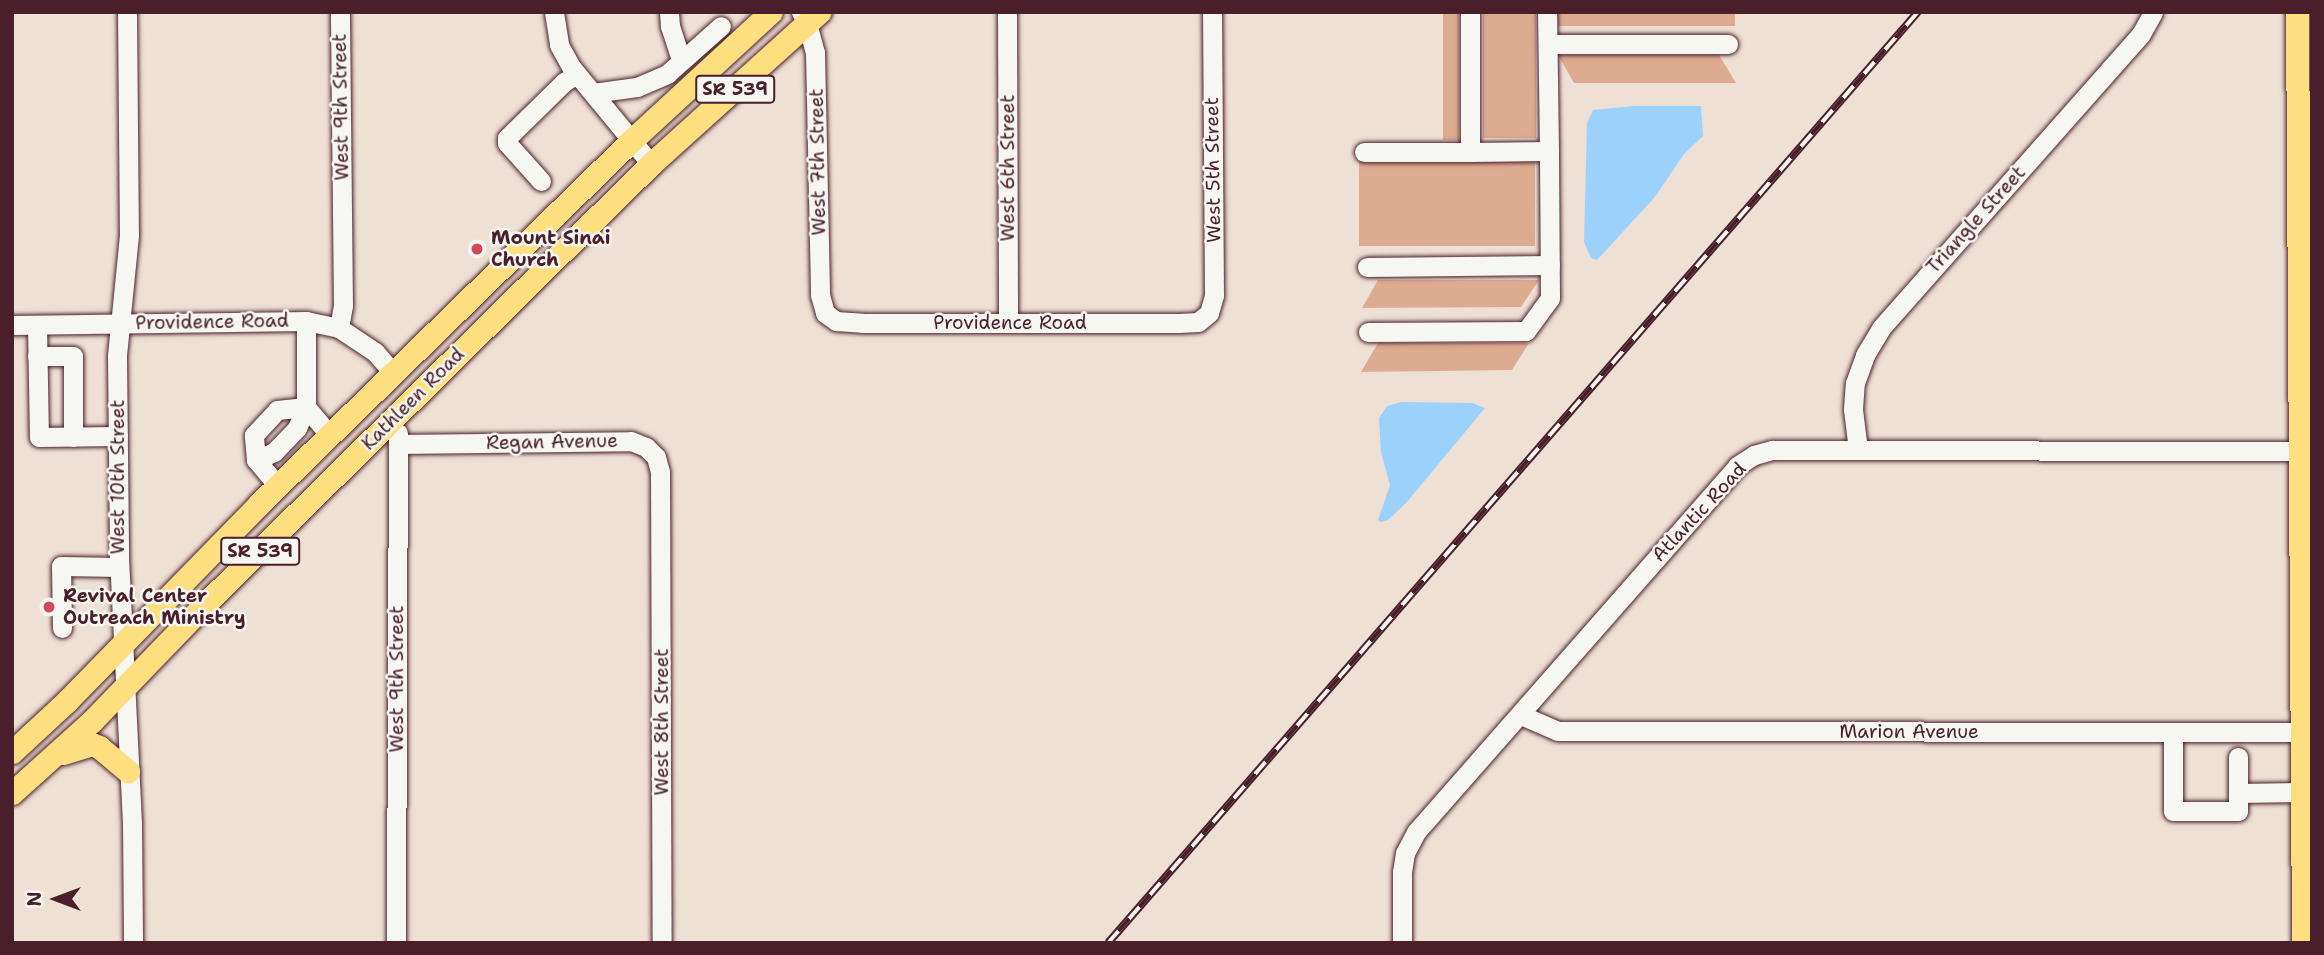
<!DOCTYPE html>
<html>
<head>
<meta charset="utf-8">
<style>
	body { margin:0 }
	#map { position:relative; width:2324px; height:955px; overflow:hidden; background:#eee0d5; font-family:"Shantell Sans",sans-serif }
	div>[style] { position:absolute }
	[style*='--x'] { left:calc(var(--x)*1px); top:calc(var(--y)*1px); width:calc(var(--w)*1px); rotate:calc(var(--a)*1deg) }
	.water>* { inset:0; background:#9cd1fb }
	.building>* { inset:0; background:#ddac90; transform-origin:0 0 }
	.roads { filter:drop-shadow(0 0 2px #4a1f2b) drop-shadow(0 0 2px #4a1f2b) }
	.minor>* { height:19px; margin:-9.5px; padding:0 9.5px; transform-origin:9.5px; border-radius:9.5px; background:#f6f6f2 }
	.major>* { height:23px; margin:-11.5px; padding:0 11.5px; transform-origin:11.5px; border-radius:11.5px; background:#fedf80 }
	.rail>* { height:8px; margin-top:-4px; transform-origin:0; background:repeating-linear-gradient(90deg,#f6f6f2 0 16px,#4a1f2b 0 32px); box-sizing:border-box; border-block:2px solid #4a1f2b }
	.dots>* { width:19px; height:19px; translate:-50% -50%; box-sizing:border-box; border:4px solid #f6f6f2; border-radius:50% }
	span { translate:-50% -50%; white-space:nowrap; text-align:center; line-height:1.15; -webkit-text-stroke:5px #f6f6f2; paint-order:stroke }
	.shield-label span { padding:2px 5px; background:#f6f6f2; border:2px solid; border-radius:5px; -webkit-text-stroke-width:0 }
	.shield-label { font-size:18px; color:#4a1f2b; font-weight:700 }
	.street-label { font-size:19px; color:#4a1f2b }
	.poi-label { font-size:19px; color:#4a1f2b; font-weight:700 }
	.left { translate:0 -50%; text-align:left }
	.frame { position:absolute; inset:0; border:14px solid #4a1f2b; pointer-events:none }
	.north { position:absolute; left:21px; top:864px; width:70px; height:70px; -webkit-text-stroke:5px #f6f6f2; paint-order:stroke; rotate:270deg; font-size:19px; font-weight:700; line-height:28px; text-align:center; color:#4a1f2b }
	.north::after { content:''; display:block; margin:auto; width:24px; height:32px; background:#4a1f2b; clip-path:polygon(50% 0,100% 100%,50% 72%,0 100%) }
</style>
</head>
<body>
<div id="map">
	<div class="water">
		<i style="clip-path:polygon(1634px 106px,1701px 106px,1703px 136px,1684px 154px,1655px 197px,1597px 260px,1591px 258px,1584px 242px,1587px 123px,1593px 110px)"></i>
		<i style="clip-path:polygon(1402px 402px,1472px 403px,1485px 408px,1406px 503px,1388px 520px,1381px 522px,1378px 520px,1390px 485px,1381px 452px,1379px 418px,1387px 406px)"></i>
	</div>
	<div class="building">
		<i style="left:1443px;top:12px;width:16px;height:128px"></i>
		<i style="left:1483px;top:12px;width:53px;height:126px"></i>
		<i style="left:1558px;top:12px;width:177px;height:14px"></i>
		<i style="clip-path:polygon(1558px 55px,1719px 55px,1736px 83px,1574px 83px)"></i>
		<i style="left:1535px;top:161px;width:85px;height:176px;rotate:90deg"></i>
		<i style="clip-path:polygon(1378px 280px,1539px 280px,1521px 307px,1362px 308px)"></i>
		<i style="clip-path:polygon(1378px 343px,1529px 343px,1512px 370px,1361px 372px)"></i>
	</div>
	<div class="roads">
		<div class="minor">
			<i style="--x:127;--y:12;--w:223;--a:89.5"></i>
			<i style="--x:129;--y:235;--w:122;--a:95.7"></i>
			<i style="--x:117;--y:356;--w:201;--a:89.4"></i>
			<i style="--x:119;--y:557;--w:266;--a:87.2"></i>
			<i style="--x:132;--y:823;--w:120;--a:89.5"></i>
			<i style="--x:554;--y:12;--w:33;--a:81"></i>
			<i style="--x:559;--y:45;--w:26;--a:61"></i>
			<i style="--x:572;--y:68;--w:124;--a:50.5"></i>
			<i style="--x:669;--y:12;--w:14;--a:86"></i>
			<i style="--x:670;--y:26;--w:36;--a:72"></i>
			<i style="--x:801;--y:12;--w:13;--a:61"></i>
			<i style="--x:807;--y:23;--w:30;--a:75"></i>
			<i style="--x:815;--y:52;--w:243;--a:88.8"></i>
			<i style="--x:820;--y:295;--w:19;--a:74"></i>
			<i style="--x:825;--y:313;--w:14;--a:36"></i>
			<i style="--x:836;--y:321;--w:26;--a:4"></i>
			<i style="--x:862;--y:323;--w:317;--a:0"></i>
			<i style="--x:1179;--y:323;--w:19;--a:-3"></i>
			<i style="--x:1198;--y:322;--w:14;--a:-39"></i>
			<i style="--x:1209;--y:313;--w:19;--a:-74"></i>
			<i style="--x:1214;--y:295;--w:283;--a:-90.4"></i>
			<i style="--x:1007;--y:12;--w:311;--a:89.8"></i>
			<i style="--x:1470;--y:12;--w:140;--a:90"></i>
			<i style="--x:1470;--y:152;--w:79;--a:-0.7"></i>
			<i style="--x:1549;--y:151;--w:139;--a:-90.8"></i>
			<i style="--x:1548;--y:44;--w:180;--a:0"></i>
			<i style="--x:593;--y:93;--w:44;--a:-7.8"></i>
			<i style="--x:637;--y:87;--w:33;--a:-23"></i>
			<i style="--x:667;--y:74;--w:72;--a:-41.6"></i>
			<i style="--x:1364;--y:152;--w:106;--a:0"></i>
			<i style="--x:541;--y:181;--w:51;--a:-131.8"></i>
			<i style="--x:507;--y:143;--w:5;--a:-90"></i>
			<i style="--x:507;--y:138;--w:80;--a:-44.5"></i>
			<i style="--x:564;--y:82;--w:15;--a:-32"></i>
			<i style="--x:1367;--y:267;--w:183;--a:-0.6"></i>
			<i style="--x:12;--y:325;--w:294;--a:-0.8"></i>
			<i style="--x:306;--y:321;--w:34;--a:12"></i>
			<i style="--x:339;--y:328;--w:43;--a:33.7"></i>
			<i style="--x:375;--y:352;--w:29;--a:49"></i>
			<i style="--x:37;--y:325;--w:112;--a:89"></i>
			<i style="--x:39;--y:437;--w:79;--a:-0.7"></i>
			<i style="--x:339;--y:328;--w:22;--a:-80"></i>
			<i style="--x:343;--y:306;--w:294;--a:-90.6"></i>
			<i style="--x:1368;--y:332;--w:158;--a:-0.4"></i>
			<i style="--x:1526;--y:331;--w:41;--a:-54"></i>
			<i style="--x:1550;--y:298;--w:147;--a:-90.4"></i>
			<i style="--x:37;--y:356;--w:36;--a:0"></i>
			<i style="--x:73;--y:356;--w:81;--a:90"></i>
			<i style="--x:306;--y:407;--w:38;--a:50"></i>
			<i style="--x:398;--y:444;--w:233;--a:-0.7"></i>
			<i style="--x:631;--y:441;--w:16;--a:22"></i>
			<i style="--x:646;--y:447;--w:14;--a:45"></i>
			<i style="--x:656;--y:457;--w:16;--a:75"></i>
			<i style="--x:660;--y:472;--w:471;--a:89.8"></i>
			<i style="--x:1858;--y:450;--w:41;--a:-97"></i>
			<i style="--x:1853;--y:409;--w:26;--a:-86"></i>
			<i style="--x:1855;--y:383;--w:30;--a:-70"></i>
			<i style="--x:1865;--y:355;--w:31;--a:-59"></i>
			<i style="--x:1881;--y:328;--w:392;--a:-48.5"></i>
			<i style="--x:2141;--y:34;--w:25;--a:-61"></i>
			<i style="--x:256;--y:460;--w:20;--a:-24"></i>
			<i style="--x:274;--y:452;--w:33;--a:-46"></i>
			<i style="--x:297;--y:428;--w:23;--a:-67"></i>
			<i style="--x:306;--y:407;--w:86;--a:-90"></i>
			<i style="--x:278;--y:486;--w:34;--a:-130"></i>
			<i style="--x:256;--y:460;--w:25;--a:-95"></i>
			<i style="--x:254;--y:435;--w:34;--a:-47"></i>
			<i style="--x:277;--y:410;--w:29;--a:-6"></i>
			<i style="--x:62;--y:628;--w:62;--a:-90.9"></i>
			<i style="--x:61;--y:566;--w:58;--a:1"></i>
			<i style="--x:1521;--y:715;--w:40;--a:23.4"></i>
			<i style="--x:1558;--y:731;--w:742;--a:0.08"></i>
			<i style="--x:2173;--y:732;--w:79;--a:90"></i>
			<i style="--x:2173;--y:811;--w:65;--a:0"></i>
			<i style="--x:2238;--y:811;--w:18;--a:-90"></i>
			<i style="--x:2238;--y:793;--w:63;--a:-0.9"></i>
			<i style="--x:2238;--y:757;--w:36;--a:90"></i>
			<i style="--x:396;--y:943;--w:510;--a:-89.78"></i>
			<i style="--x:1402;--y:943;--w:71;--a:-90"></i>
			<i style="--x:1402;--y:872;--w:19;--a:-81"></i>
			<i style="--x:1405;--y:853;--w:24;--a:-62"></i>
			<i style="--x:1416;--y:832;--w:487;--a:-48.7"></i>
			<i style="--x:1737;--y:466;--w:20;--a:-33"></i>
			<i style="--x:1754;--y:455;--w:19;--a:-16"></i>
			<i style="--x:1772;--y:450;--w:526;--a:0.11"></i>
		</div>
		<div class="major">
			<i style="--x:2297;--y:12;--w:931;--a:89.63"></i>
			<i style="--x:12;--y:752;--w:74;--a:-42.8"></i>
			<i style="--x:66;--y:702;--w:277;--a:-45.7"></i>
			<i style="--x:259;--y:504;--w:520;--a:-44.3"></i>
			<i style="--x:631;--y:141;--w:190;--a:-42.7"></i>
			<i style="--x:63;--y:753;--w:30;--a:-17"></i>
			<i style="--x:92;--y:744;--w:8;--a:23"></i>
			<i style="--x:99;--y:747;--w:38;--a:40"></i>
			<i style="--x:12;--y:793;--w:108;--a:-42"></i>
			<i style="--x:92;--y:721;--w:156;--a:-46"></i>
			<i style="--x:200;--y:609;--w:634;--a:-44.62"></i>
			<i style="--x:651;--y:164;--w:227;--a:-42.1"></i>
		</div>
	</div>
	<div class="rail">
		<i style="--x:1108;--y:943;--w:1234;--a:-48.98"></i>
	</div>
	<div class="dots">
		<i style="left:477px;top:249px;background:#d1495b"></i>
		<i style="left:49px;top:607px;background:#d1495b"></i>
	</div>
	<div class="shield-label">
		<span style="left:735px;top:89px">SR 539</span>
		<span style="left:260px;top:551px">SR 539</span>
	</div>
	<div class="street-label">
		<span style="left:341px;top:107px;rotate:-91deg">West 9th Street</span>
		<span style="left:818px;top:162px;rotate:-91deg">West 7th Street</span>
		<span style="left:1008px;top:168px;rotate:-90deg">West 6th Street</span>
		<span style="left:1213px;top:170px;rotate:-91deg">West 5th Street</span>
		<span style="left:1976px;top:220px;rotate:-48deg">Triangle Street</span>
		<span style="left:212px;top:322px;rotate:-1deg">Providence Road</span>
		<span style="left:1010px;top:323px">Providence Road</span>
		<span style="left:413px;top:399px;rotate:-45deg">Kathleen Road</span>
		<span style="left:552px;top:442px;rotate:-1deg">Regan Avenue</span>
		<span style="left:118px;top:477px;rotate:-90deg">West 10th Street</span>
		<span style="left:1699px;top:512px;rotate:-47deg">Atlantic Road</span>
		<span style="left:397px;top:679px;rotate:-90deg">West 9th Street</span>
		<span style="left:662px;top:722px;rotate:-90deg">West 8th Street</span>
		<span style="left:1909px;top:732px">Marion Avenue</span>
	</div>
	<div class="poi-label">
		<span class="left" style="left:491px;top:249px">Mount Sinai<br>Church</span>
		<span class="left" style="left:63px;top:607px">Revival Center<br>Outreach Ministry</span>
	</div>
	<div class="frame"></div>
	<div class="north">N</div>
</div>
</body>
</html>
